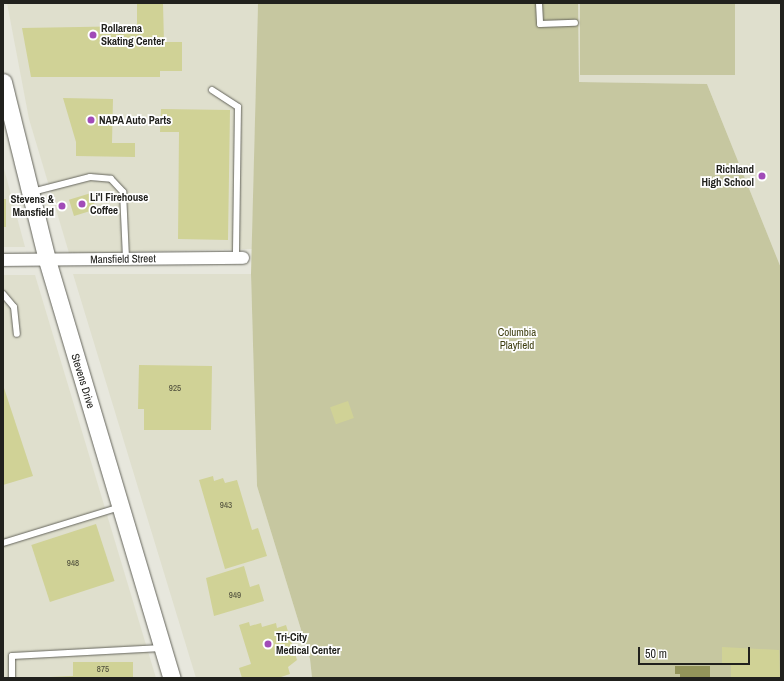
<!DOCTYPE html>
<html>
<head>
<meta charset="utf-8">
<style>
	body { margin:0 }
	#map { position:relative; width:784px; height:681px; overflow:hidden; background:#e7e7dd; font-family:"Archivo Narrow",sans-serif }
	div>[style] { position:absolute }
	[style*='--x'] { left:calc(var(--x)*1px); top:calc(var(--y)*1px); width:calc(var(--w)*1px); rotate:calc(var(--a)*1deg) }
	.built>* { inset:0; background:#dfdfcd }
	.green>* { inset:0; background:#c6c7a0; transform-origin:0 0 }
	.water>* { inset:0; background:#93945a }
	.building>* { inset:0; background:#d0d296; transform-origin:0 0 }
	.roads { filter:drop-shadow(0 0 1px #64645b) drop-shadow(0 0 1px #64645b) }
	.lane>* { height:6px; margin:-3px; padding:0 3px; transform-origin:3px; border-radius:3px; background:#fff }
	.street>* { height:12px; margin:-6px; padding:0 6px; transform-origin:6px; border-radius:6px; background:#fff }
	.secondary>* { height:17px; margin:-8.5px; padding:0 8.5px; transform-origin:8.5px; border-radius:8.5px; background:#fff }
	.dots>* { width:11px; height:11px; translate:-50% -50%; box-sizing:border-box; border:2px solid #fff; border-radius:50% }
	span { translate:-50% -50%; white-space:nowrap; text-align:center; line-height:1.15; -webkit-text-stroke:3.5px #fff; paint-order:stroke }
	.number-label { font-size:9px; color:#4d4d3b }
	.number-label span { -webkit-text-stroke-width:0 }
	.poi-label { font-size:11px; color:#21211d; font-weight:700 }
	.left { translate:0 -50%; text-align:left }
	.right { translate:-100% -50%; text-align:right }
	.street-label { font-size:11px; color:#21211d }
	.park-label { font-size:11px; color:#3d3d0e }
	.frame { position:absolute; inset:0; border:4px solid #21211d; pointer-events:none }
	.scale { position:absolute; left:638px; top:647px; width:112px; height:18px; box-sizing:border-box; border:2px solid #21211d; border-top:0; padding-left:5px; font-size:12px; line-height:14px; white-space:nowrap; color:#21211d; -webkit-text-stroke:3px #fff; paint-order:stroke }
</style>
</head>
<body>
<div id="map">
	<div class="built">
		<i style="clip-path:polygon(7px 3px,258px 3px,252px 249px,69px 253px,29px 119px)"></i>
		<i style="clip-path:polygon(578px 3px,781px 3px,781px 268px,707px 84px,579px 82px)"></i>
		<i style="clip-path:polygon(3px 165px,25px 247px,3px 247px)"></i>
		<i style="clip-path:polygon(73px 274px,251px 274px,257px 486px,310px 659px,312px 678px,196px 678px)"></i>
		<i style="clip-path:polygon(3px 275px,35px 275px,156px 678px,3px 678px)"></i>
	</div>
	<div class="green">
		<i style="clip-path:polygon(258px 3px,578px 3px,579px 82px,707px 84px,781px 268px,781px 678px,312px 678px,310px 659px,257px 486px,251px 274px)"></i>
		<i style="left:580px;top:3px;width:155px;height:72px"></i>
	</div>
	<div class="water">
		<i style="clip-path:polygon(675px 666px,710px 666px,710px 678px,680px 678px,680px 674px,675px 674px)"></i>
	</div>
	<div class="building">
		<i style="clip-path:polygon(137px 3px,163px 3px,164px 42px,182px 42px,182px 71px,160px 71px,160px 77px,31px 77px,22px 28px,137px 26px)"></i>
		<i style="clip-path:polygon(63px 98px,113px 99px,112px 143px,135px 143px,135px 157px,76px 156px,76px 142px)"></i>
		<i style="clip-path:polygon(161px 109px,230px 110px,228px 240px,178px 239px,179px 132px,160px 132px)"></i>
		<i style="left:91px;top:193px;width:17px;height:23px;rotate:73deg"></i>
		<i style="left:3px;top:199px;width:3px;height:28px"></i>
		<i style="clip-path:polygon(139px 365px,212px 366px,211px 430px,144px 430px,144px 409px,138px 409px)"></i>
		<i style="clip-path:polygon(3px 385px,33px 476px,3px 485px)"></i>
		<i style="left:348px;top:401px;width:18px;height:19px;rotate:71deg"></i>
		<i style="clip-path:polygon(213px 476px,214px 481px,223px 478px,225px 483px,237px 480px,252px 530px,258px 528px,267px 556px,225px 569px,199px 480px)"></i>
		<i style="left:96px;top:524px;width:60px;height:68px;rotate:72deg"></i>
		<i style="clip-path:polygon(244px 566px,250px 587px,259px 584px,264px 601px,214px 616px,206px 578px)"></i>
		<i style="clip-path:polygon(249px 622px,250px 626px,261px 623px,262px 627px,276px 623px,277px 628px,286px 625px,297px 660px,288px 667px,290px 674px,278px 678px,242px 678px,239px 668px,251px 664px,239px 625px)"></i>
		<i style="clip-path:polygon(722px 647px,779px 650px,780px 678px,731px 678px,731px 664px,722px 664px)"></i>
		<i style="clip-path:polygon(73px 662px,133px 662px,133px 678px,28px 678px,73px 676px)"></i>
	</div>
	<div class="roads">
		<div class="lane">
			<i style="--x:539;--y:3;--w:21;--a:87"></i>
			<i style="--x:540;--y:24;--w:35;--a:-2"></i>
			<i style="--x:212;--y:90;--w:31;--a:33"></i>
			<i style="--x:238;--y:107;--w:151;--a:90.8"></i>
			<i style="--x:32;--y:192;--w:60;--a:-14.5"></i>
			<i style="--x:90;--y:177;--w:21;--a:5"></i>
			<i style="--x:111;--y:179;--w:18;--a:47"></i>
			<i style="--x:123;--y:192;--w:67;--a:87.4"></i>
			<i style="--x:3;--y:294;--w:17;--a:50"></i>
			<i style="--x:14;--y:307;--w:27;--a:84"></i>
			<i style="--x:3;--y:543;--w:122;--a:-17.1"></i>
			<i style="--x:12;--y:678;--w:22;--a:-90"></i>
			<i style="--x:12;--y:656;--w:150;--a:-3.1"></i>
		</div>
		<div class="street">
			<i style="--x:3;--y:260;--w:240;--a:-0.5"></i>
		</div>
		<div class="secondary">
			<i style="--x:3;--y:82;--w:183;--a:76.1"></i>
			<i style="--x:47;--y:260;--w:436;--a:73.4"></i>
		</div>
	</div>
	<div class="dots">
		<i style="left:93px;top:35px;background:#a14bb8"></i>
		<i style="left:91px;top:120px;background:#a14bb8"></i>
		<i style="left:762px;top:176px;background:#a14bb8"></i>
		<i style="left:82px;top:204px;background:#a14bb8"></i>
		<i style="left:62px;top:206px;background:#a14bb8"></i>
		<i style="left:268px;top:644px;background:#a14bb8"></i>
	</div>
	<div class="number-label">
		<span style="left:175px;top:388px">925</span>
		<span style="left:226px;top:505px">943</span>
		<span style="left:73px;top:563px">948</span>
		<span style="left:235px;top:595px">949</span>
		<span style="left:103px;top:669px">875</span>
	</div>
	<div class="poi-label">
		<span class="left" style="left:101px;top:35px">Rollarena<br>Skating Center</span>
		<span class="left" style="left:99px;top:120px">NAPA Auto Parts</span>
		<span class="right" style="left:754px;top:176px">Richland<br>High School</span>
		<span class="left" style="left:90px;top:204px">Li'l Firehouse<br>Coffee</span>
		<span class="right" style="left:54px;top:206px">Stevens &amp;<br>Mansfield</span>
		<span class="left" style="left:276px;top:644px">Tri-City<br>Medical Center</span>
	</div>
	<div class="street-label">
		<span style="left:123px;top:259px;rotate:-1deg">Mansfield Street</span>
		<span style="left:83px;top:381px;rotate:73deg">Stevens Drive</span>
	</div>
	<div class="park-label">
		<span style="left:517px;top:339px">Columbia<br>Playfield</span>
	</div>
	<div class="frame"></div>
	<div class="scale">50 m</div>
</div>
</body>
</html>
